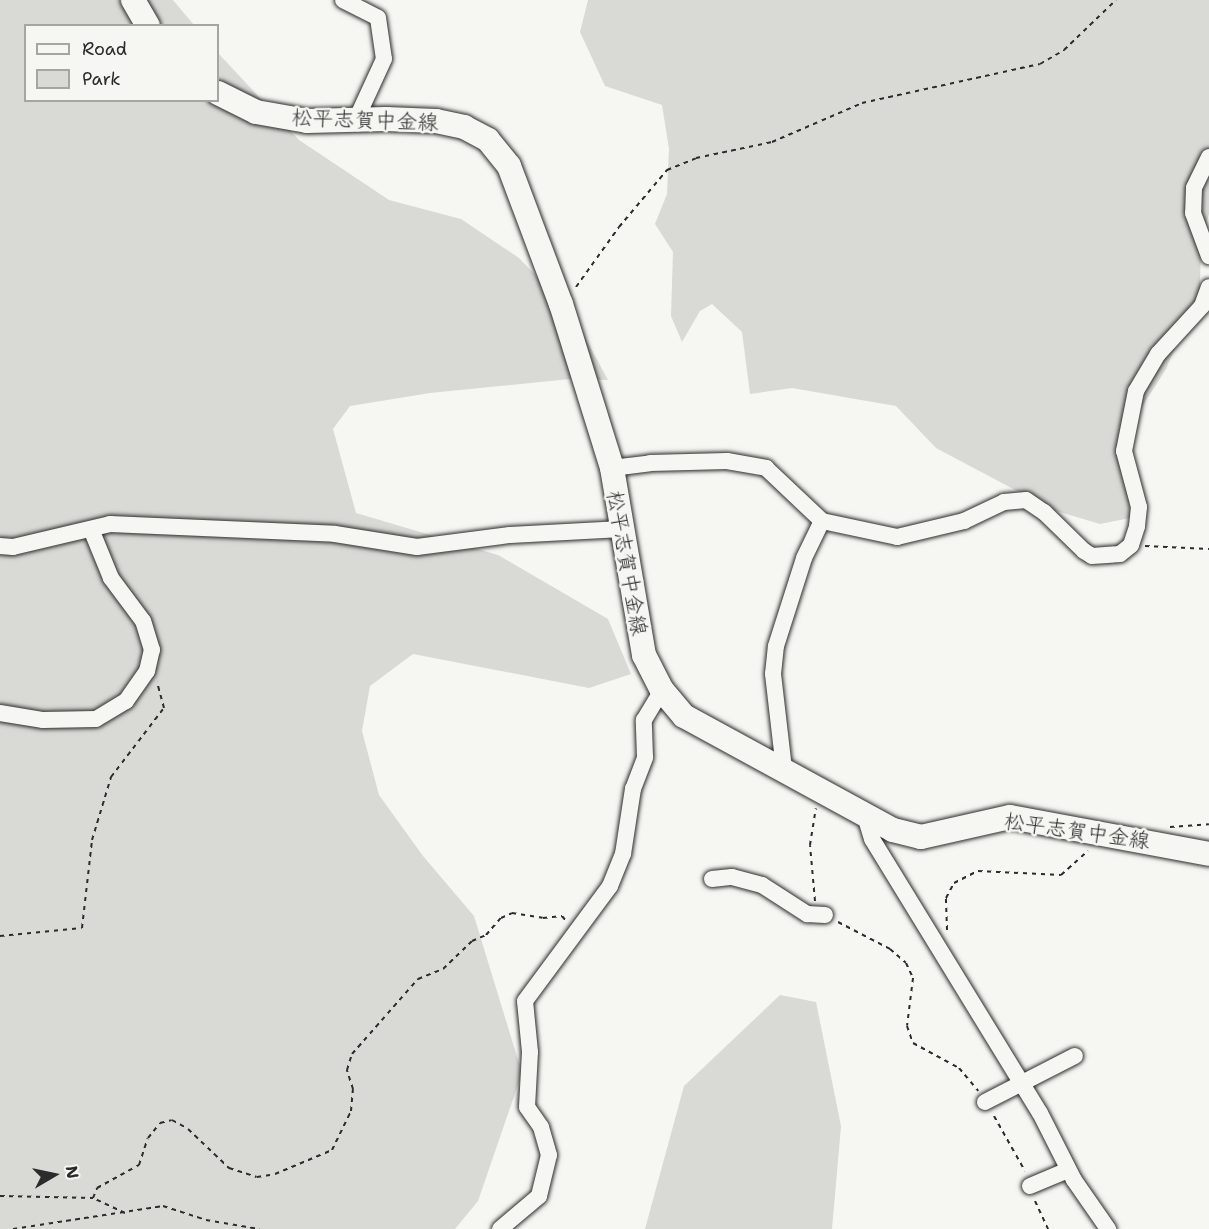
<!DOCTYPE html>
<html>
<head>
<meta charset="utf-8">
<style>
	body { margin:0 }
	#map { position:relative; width:1209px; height:1229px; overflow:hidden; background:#f6f6f2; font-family:"Shantell Sans","Klee One",sans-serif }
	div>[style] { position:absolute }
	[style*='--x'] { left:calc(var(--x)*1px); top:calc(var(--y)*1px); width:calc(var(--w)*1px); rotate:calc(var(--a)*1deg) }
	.green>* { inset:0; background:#d9d9d5 }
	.path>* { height:2px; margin-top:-1px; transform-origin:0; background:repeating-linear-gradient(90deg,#2b2b2b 0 4.5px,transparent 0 9px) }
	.roads { filter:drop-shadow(0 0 2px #2b2b2b) drop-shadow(0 0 2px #2b2b2b) }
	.street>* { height:16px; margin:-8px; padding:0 8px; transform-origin:8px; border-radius:8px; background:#f6f6f2 }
	.secondary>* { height:24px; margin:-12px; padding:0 12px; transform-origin:12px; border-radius:12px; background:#f6f6f2 }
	span { translate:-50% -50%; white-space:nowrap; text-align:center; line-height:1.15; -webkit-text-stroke:5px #f6f6f2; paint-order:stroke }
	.street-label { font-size:21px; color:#2b2b2b }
	.legend { position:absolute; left:24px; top:24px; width:195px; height:78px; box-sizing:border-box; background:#f6f6f2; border:2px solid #a5a5a2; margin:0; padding:8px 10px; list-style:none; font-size:18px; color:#2b2b2b }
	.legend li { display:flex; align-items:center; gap:12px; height:30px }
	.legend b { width:30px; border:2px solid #a5a5a2 }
	.north { position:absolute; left:24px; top:1145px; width:60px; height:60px; -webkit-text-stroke:4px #f6f6f2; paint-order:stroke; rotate:81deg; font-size:16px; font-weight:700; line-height:24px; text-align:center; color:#2b2b2b }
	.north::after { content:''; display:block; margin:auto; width:21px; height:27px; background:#2b2b2b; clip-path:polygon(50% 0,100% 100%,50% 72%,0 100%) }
</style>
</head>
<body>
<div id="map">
	<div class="green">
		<i style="clip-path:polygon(0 0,173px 0,194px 25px,26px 26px,26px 100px,218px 100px,218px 53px,299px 140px,389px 200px,461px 219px,519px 258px,573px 315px,608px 380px,570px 379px,430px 393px,350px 406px,333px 429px,356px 513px,498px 555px,608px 619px,631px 674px,589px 688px,413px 654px,370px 686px,362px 731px,379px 795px,423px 856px,474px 916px,522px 1073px,478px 1201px,455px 1229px,0 1229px)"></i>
		<i style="clip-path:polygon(588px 0,1209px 0,1209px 214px,1201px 240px,1200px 289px,1166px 369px,1138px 413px,1127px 465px,1130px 518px,1100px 524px,1053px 510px,936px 448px,896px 406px,792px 388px,750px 394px,742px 332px,712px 304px,700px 311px,682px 342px,671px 316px,673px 252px,655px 224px,667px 194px,669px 149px,662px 105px,605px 86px,580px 32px)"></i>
		<i style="clip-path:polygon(780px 995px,816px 1002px,841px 1126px,832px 1229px,645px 1229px,684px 1086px)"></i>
	</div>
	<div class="path">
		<i style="--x:576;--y:287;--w:74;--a:-54.4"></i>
		<i style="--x:619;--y:227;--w:75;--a:-49.9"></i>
		<i style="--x:667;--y:170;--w:31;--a:-22"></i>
		<i style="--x:696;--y:158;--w:78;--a:-11.9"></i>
		<i style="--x:772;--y:142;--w:98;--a:-23.4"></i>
		<i style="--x:862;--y:103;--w:182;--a:-12.4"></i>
		<i style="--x:1040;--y:64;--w:28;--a:-30"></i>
		<i style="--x:1064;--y:50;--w:72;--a:-43.9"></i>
		<i style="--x:1145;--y:546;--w:64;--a:2.7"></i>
		<i style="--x:1170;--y:827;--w:39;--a:-4"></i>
		<i style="--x:815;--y:901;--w:56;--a:-95.1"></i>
		<i style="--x:810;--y:845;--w:37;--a:-81"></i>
		<i style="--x:838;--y:922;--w:59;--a:27.4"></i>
		<i style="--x:890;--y:949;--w:21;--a:41"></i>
		<i style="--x:906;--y:963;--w:17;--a:65"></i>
		<i style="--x:913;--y:978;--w:48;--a:97.1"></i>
		<i style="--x:907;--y:1026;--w:18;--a:71"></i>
		<i style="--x:913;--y:1043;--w:52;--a:28.5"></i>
		<i style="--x:959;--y:1068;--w:30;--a:50"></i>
		<i style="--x:947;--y:930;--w:32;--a:-92"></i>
		<i style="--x:946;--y:898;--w:17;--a:-62"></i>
		<i style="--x:954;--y:883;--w:27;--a:-27"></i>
		<i style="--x:978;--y:871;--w:83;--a:2.8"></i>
		<i style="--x:1061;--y:875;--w:36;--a:-42"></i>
		<i style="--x:0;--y:936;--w:82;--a:-5.6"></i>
		<i style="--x:82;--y:928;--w:89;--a:-83.5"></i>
		<i style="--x:92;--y:840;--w:66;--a:-73.2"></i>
		<i style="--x:111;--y:777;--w:87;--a:-52.5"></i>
		<i style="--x:164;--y:708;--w:27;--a:-105"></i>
		<i style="--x:994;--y:1116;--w:63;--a:60.6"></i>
		<i style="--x:0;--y:1196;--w:93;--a:1.2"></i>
		<i style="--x:1035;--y:1201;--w:31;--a:65"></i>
		<i style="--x:125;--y:1213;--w:35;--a:-155"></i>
		<i style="--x:93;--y:1198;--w:11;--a:-68"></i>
		<i style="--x:97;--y:1188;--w:48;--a:-28.7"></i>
		<i style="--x:139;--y:1165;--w:28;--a:-72"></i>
		<i style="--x:148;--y:1138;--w:19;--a:-51"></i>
		<i style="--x:160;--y:1123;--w:12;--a:-14"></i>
		<i style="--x:172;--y:1120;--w:18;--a:29"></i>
		<i style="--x:188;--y:1129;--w:57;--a:43.6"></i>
		<i style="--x:229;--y:1168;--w:29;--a:18"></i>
		<i style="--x:257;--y:1177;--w:18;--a:-9"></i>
		<i style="--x:275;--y:1174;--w:62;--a:-22.8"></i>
		<i style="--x:332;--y:1150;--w:43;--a:-64"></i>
		<i style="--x:351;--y:1111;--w:22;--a:-85"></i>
		<i style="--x:353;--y:1089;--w:20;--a:-108"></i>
		<i style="--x:347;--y:1070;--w:17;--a:-73"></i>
		<i style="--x:352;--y:1054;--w:100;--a:-48.7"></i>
		<i style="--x:418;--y:979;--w:27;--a:-22"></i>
		<i style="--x:443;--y:969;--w:40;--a:-44"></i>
		<i style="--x:472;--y:941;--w:15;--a:-23"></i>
		<i style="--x:486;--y:935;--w:23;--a:-49"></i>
		<i style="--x:501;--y:918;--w:12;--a:-24"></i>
		<i style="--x:512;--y:913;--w:31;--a:9"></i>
		<i style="--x:543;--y:918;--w:19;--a:-6"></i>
		<i style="--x:562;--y:916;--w:6;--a:51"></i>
		<i style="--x:13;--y:1229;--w:152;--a:-8.7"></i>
		<i style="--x:163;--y:1206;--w:45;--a:18"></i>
		<i style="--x:206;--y:1220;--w:54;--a:9.6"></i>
	</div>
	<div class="roads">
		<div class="street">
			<i style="--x:343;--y:0;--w:39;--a:27"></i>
			<i style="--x:378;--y:18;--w:41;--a:81.7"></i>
			<i style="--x:384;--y:59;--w:67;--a:114.7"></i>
			<i style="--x:1209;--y:157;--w:34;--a:116"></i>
			<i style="--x:1194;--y:188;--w:25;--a:92"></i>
			<i style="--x:1193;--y:213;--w:46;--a:69.6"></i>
			<i style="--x:612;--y:468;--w:38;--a:-7"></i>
			<i style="--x:650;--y:463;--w:77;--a:-1.5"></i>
			<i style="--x:727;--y:461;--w:40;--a:10"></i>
			<i style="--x:766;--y:468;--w:77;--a:43.4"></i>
			<i style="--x:822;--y:521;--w:77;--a:12"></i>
			<i style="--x:897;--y:537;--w:69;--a:-13.4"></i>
			<i style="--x:964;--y:521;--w:44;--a:-25.4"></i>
			<i style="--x:1004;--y:502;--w:22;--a:-5"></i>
			<i style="--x:1026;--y:500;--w:22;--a:34"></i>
			<i style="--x:1044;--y:512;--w:56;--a:44.3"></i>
			<i style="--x:1084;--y:551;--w:9;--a:32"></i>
			<i style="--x:1092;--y:556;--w:28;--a:-4"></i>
			<i style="--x:1120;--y:554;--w:14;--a:-39"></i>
			<i style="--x:1131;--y:545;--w:20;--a:-72"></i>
			<i style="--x:1137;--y:526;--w:19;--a:-84"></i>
			<i style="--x:1139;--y:507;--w:58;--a:-105"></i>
			<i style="--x:1124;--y:451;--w:61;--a:-78.7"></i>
			<i style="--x:1136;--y:391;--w:43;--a:-59.3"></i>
			<i style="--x:1158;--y:354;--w:65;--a:-47.5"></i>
			<i style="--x:1202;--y:306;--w:20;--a:-70"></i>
			<i style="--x:0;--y:546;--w:13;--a:4"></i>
			<i style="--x:13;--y:547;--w:100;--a:-13.3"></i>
			<i style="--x:110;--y:524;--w:225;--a:2.5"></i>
			<i style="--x:335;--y:534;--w:83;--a:9"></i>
			<i style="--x:417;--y:547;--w:94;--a:-7.4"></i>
			<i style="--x:510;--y:535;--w:112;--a:-3.1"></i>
			<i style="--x:0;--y:713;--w:44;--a:9.2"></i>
			<i style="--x:43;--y:720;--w:53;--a:-1.1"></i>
			<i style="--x:96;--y:719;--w:35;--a:-31"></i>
			<i style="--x:126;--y:701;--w:37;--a:-55"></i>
			<i style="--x:147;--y:671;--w:22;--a:-77"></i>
			<i style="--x:152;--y:650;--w:30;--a:-107"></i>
			<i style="--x:143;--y:621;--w:54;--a:-126.7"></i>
			<i style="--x:111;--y:578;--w:53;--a:-112.2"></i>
			<i style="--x:784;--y:769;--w:96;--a:-96.6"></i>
			<i style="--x:773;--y:674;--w:28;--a:-84"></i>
			<i style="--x:776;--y:646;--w:92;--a:-72.3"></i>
			<i style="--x:804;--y:558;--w:41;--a:-64.1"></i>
			<i style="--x:865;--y:816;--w:24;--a:73"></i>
			<i style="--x:872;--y:839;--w:321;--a:58.5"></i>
			<i style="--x:1040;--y:1113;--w:75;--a:63.1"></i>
			<i style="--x:1074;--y:1180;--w:60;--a:55.2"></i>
			<i style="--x:712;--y:879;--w:20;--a:-6"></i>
			<i style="--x:732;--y:877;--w:31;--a:15"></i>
			<i style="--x:762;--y:885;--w:54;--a:32.8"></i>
			<i style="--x:807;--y:914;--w:18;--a:3"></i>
			<i style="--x:985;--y:1102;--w:101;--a:-27.1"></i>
			<i style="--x:1030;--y:1186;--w:41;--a:-22.8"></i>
			<i style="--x:500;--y:1229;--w:51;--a:-40.2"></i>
			<i style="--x:539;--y:1196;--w:42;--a:-76.3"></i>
			<i style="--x:549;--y:1155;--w:29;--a:-106"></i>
			<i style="--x:541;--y:1127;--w:24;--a:-125"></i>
			<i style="--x:527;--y:1107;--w:55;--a:-86.9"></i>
			<i style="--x:530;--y:1052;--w:51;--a:-95.6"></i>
			<i style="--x:525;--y:1001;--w:143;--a:-53.5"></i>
			<i style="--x:610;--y:886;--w:35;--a:-68"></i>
			<i style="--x:623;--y:854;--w:66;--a:-81.3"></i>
			<i style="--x:633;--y:789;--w:34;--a:-69"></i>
			<i style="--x:645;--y:757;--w:37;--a:-92"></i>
			<i style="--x:644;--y:720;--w:35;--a:-59"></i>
		</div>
		<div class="secondary">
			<i style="--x:133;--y:0;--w:30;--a:60"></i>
			<i style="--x:218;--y:93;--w:42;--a:26.6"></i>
			<i style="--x:256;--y:112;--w:52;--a:10"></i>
			<i style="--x:307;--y:121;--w:79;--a:-1.5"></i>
			<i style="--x:386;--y:119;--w:50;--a:2.3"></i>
			<i style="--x:436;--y:121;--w:29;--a:12"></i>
			<i style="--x:464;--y:127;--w:27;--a:28"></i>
			<i style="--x:488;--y:140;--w:33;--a:51"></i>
			<i style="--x:509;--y:166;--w:147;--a:69.4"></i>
			<i style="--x:561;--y:304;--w:172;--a:72.7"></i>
			<i style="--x:612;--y:468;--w:190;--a:80.3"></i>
			<i style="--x:644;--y:655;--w:39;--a:63"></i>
			<i style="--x:662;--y:690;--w:34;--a:50"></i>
			<i style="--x:684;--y:716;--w:238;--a:28.6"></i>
			<i style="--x:893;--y:830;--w:29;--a:14"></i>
			<i style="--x:921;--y:837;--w:91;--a:-12.7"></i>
			<i style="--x:1010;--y:817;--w:202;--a:10.5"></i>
		</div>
	</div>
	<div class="street-label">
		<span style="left:365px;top:120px;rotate:2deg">松平志賀中金線</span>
		<span style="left:627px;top:563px;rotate:80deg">松平志賀中金線</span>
		<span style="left:1077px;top:831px;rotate:8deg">松平志賀中金線</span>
	</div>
	<ul class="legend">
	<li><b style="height:8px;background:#f6f6f2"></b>Road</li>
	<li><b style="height:16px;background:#d9d9d5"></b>Park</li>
	</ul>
	<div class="north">N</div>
</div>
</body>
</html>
